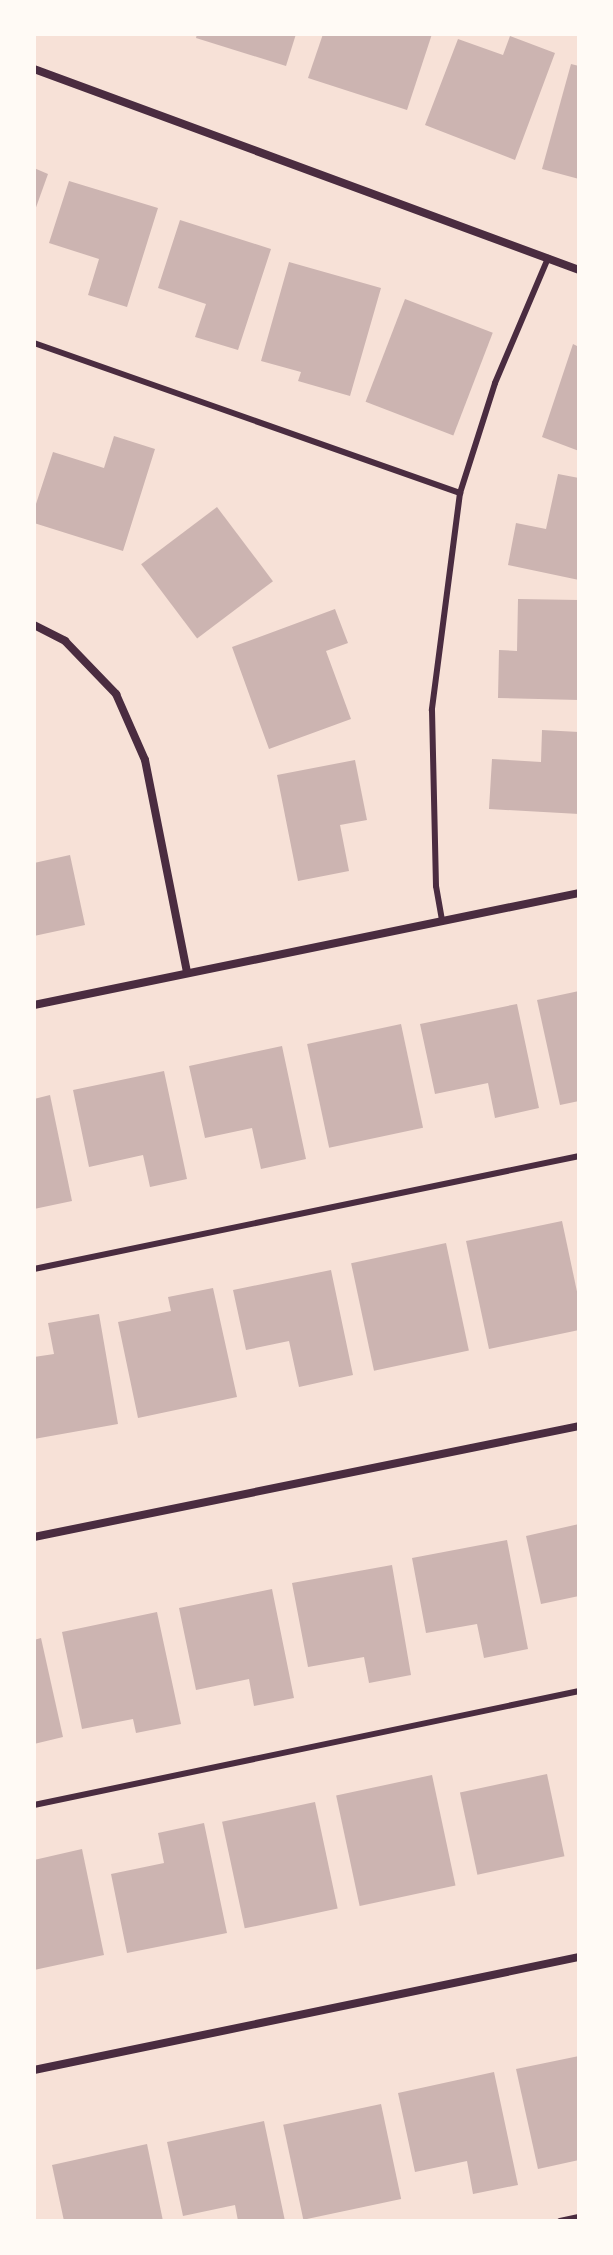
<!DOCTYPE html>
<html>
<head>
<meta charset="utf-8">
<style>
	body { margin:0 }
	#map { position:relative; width:613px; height:2255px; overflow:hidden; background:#f7e1d7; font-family:Arial,sans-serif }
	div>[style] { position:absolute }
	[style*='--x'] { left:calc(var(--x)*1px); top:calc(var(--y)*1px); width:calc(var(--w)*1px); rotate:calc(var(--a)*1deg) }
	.building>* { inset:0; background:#ccb4b1; transform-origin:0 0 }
	.service>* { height:6px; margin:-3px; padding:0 3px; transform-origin:3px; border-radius:3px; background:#4a2c40 }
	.minor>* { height:8px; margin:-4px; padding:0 4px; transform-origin:4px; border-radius:4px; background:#4a2c40 }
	span { translate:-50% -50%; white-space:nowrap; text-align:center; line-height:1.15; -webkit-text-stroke:7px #fffaf5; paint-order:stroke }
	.frame { position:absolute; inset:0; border:36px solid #fffaf5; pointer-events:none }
</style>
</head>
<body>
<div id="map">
	<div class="building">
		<i style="clip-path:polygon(197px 34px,296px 34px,286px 66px,196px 38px)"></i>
		<i style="clip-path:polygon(323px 34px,432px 34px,407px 110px,308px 78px)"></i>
		<i style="clip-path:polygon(510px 36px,555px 53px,515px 160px,425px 125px,458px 39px,503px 55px)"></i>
		<i style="clip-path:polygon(571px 64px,579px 66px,579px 179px,542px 169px)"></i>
		<i style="clip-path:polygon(34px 168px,48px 174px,34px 213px)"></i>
		<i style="clip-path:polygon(69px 181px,158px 208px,127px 307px,88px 295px,99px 259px,49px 243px)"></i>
		<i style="clip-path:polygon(180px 220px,271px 249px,238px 350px,195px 337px,206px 304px,158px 288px)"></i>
		<i style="clip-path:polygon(289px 262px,381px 288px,350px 396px,298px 381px,301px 372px,261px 361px)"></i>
		<i style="left:405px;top:299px;width:94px;height:110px;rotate:21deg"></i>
		<i style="clip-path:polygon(573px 344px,579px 347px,579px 451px,542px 437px)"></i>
		<i style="clip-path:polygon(114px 436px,155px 449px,123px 551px,34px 523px,34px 510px,53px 452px,104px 468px)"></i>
		<i style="clip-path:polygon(558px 474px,579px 478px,579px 580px,508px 565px,516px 523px,546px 529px)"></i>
		<i style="left:217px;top:507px;width:93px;height:95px;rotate:53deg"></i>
		<i style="clip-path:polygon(518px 599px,579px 600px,579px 700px,498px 698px,499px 650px,517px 651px)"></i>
		<i style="clip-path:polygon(335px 609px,348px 643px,326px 651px,351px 719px,269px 749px,232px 647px)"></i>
		<i style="clip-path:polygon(542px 730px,579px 732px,579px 814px,489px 809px,492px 759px,541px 762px)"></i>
		<i style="clip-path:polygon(355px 760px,367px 820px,340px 825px,349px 871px,298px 881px,277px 775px)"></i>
		<i style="clip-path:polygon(70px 855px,85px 925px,34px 936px,34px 863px)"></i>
		<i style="clip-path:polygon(579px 991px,579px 1101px,560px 1105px,537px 1000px)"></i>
		<i style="clip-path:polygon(517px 1004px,539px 1108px,495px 1118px,488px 1083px,435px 1094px,420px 1024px)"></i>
		<i style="left:401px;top:1024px;width:106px;height:96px;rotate:78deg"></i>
		<i style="clip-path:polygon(282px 1046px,306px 1159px,261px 1169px,252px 1128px,205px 1138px,189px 1066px)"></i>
		<i style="clip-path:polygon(164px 1071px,187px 1179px,150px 1187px,143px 1155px,89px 1167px,73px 1090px)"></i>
		<i style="clip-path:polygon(50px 1095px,72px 1201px,34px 1209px,34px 1099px)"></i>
		<i style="clip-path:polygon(562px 1221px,579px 1301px,579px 1330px,489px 1349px,466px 1241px)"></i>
		<i style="left:446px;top:1243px;width:110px;height:97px;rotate:78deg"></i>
		<i style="clip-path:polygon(331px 1270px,353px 1375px,299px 1387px,289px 1341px,246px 1350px,233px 1290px)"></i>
		<i style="clip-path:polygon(213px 1288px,237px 1397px,138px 1418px,118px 1322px,171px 1311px,168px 1297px)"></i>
		<i style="clip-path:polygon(99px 1314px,118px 1424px,34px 1439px,34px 1357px,54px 1354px,48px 1323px)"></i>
		<i style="clip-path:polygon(579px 1524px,579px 1596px,541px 1604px,526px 1536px)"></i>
		<i style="clip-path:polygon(507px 1540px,528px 1649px,484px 1658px,477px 1624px,426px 1633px,412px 1558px)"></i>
		<i style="clip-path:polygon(392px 1565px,411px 1675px,369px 1683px,364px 1657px,308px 1667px,292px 1583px)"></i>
		<i style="clip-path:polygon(272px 1589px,294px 1698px,254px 1706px,249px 1679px,196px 1690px,179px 1608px)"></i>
		<i style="clip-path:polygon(157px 1612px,181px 1724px,136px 1733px,133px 1719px,82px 1729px,62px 1632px)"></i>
		<i style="clip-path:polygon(41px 1638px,63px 1737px,34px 1744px,34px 1640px)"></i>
		<i style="left:547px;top:1774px;width:84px;height:89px;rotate:78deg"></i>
		<i style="left:432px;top:1775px;width:113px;height:98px;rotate:78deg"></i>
		<i style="left:315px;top:1802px;width:109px;height:95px;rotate:78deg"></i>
		<i style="clip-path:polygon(204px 1823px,227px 1933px,127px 1953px,111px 1874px,164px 1863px,158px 1833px)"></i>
		<i style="clip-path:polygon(82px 1849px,104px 1955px,34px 1970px,34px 1860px)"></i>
		<i style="clip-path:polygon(579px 2056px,579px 2160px,538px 2169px,516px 2069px)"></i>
		<i style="clip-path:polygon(494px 2072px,518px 2185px,473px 2194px,467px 2161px,415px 2172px,398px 2093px)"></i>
		<i style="left:381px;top:2104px;width:97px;height:100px;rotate:78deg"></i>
		<i style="clip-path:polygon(264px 2121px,285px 2221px,238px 2221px,235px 2205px,183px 2216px,167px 2142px)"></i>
		<i style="clip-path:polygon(147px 2144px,163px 2221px,64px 2221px,52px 2165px)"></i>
	</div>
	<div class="service">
		<i style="--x:34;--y:343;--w:452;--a:19.4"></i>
		<i style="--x:460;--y:493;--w:219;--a:97.4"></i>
		<i style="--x:432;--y:710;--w:176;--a:88.7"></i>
		<i style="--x:436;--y:886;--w:36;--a:80"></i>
		<i style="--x:460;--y:493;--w:115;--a:-72.3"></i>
		<i style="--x:495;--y:383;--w:136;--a:-67"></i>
		<i style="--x:34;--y:1269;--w:557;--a:-11.71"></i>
		<i style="--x:34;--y:1805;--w:557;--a:-11.81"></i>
		<i style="--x:560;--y:2221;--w:19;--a:-12"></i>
	</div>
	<div class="minor">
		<i style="--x:34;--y:69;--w:581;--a:20.24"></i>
		<i style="--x:34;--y:625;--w:35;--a:27"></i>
		<i style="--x:65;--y:641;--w:74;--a:46.1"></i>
		<i style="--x:116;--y:694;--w:72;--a:66.3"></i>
		<i style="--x:145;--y:760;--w:217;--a:78.8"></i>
		<i style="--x:34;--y:1005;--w:556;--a:-11.61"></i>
		<i style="--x:34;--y:1537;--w:556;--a:-11.51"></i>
		<i style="--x:34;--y:2070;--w:557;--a:-11.71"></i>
	</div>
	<div class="frame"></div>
</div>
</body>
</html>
